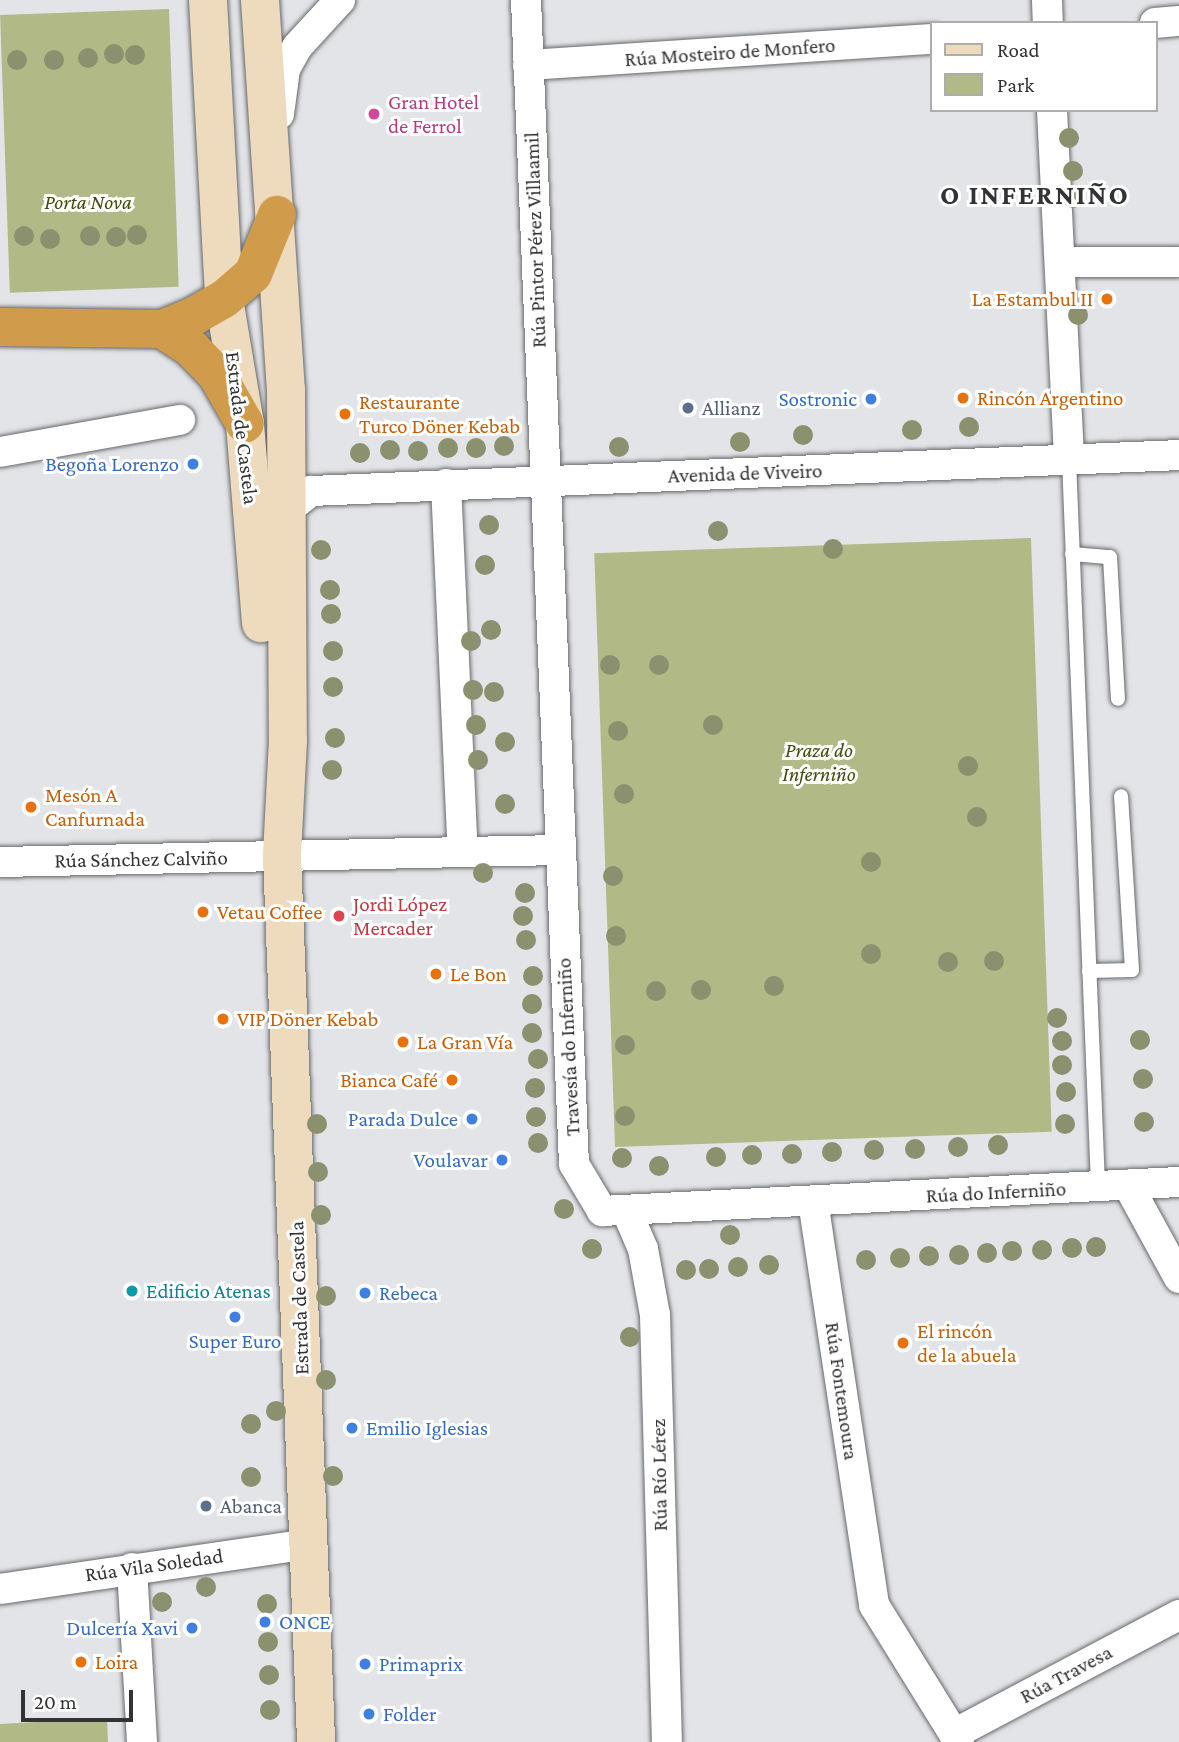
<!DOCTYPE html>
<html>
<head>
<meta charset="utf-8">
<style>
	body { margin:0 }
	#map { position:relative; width:1179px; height:1742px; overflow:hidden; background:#e2e4e7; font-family:"Crimson Pro",serif }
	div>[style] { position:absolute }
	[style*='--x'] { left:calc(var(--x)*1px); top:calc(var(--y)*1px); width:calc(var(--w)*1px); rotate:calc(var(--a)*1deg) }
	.green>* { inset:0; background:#b1ba87; transform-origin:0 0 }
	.roads { filter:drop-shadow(0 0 2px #68696c) drop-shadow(0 0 2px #68696c) }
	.service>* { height:14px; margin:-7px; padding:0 7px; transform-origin:7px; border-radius:7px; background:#fff }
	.minor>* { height:30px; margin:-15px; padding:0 15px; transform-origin:15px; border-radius:15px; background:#fff }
	.secondary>* { height:38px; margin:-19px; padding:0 19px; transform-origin:19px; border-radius:19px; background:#eedabc }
	.trunk>* { height:38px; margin:-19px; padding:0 19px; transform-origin:19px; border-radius:19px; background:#d09c4c }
	.trees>* { width:20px; height:20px; margin:-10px; border-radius:50%; background:#8b906e }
	.dots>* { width:19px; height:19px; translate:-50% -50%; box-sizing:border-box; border:4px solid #fff; border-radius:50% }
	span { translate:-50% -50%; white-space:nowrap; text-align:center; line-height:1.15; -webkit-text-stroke:6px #fff; paint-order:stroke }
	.street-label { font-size:21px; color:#323334 }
	.hotel-label { font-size:21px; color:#b23c85 }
	.left { translate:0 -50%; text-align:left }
	.park-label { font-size:21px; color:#444b0b; font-style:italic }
	.food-label { font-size:21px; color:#c56008 }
	.right { translate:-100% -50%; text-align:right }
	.shop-label { font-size:21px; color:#366cbe }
	.service-label { font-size:21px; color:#4e5e75 }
	.health-label { font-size:21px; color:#be3a42 }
	.culture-label { font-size:21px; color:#0d838f }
	.district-label { font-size:28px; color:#323334; font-weight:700; letter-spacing:2px }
	.legend { position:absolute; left:930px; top:21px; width:228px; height:91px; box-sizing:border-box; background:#fff; border:2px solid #adadae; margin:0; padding:9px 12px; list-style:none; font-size:21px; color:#323334 }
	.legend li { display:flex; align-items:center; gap:14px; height:35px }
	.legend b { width:35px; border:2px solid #adadae }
	.scale { position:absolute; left:21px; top:1690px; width:112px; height:32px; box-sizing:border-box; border:4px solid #323334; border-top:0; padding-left:9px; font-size:21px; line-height:24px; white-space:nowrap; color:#323334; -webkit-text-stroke:5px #fff; paint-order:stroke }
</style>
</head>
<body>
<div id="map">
	<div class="green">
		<i style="left:169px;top:9px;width:278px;height:169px;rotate:88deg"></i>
		<i style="left:1031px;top:538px;width:594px;height:437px;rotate:88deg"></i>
		<i style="clip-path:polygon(107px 1718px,108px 1742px,0 1742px,0 1724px)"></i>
	</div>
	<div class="roads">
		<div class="service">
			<i style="--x:1069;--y:460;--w:727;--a:87.71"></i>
			<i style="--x:1072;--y:554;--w:38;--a:5"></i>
			<i style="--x:1110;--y:557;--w:142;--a:86.8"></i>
			<i style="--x:1089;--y:971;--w:43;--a:-1.3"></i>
			<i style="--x:1132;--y:970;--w:174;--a:-93.6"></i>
		</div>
		<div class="minor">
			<i style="--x:526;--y:0;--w:1165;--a:87.64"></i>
			<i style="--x:574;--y:1164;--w:55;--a:59.2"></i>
			<i style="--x:602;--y:1211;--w:578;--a:-2.88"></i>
			<i style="--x:1047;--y:0;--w:23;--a:88"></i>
			<i style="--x:1155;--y:23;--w:24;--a:-5"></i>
			<i style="--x:528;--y:65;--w:405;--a:-3.7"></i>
			<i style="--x:1052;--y:110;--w:350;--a:87.2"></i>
			<i style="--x:279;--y:114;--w:45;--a:-82.4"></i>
			<i style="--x:285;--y:69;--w:25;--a:-61"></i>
			<i style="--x:297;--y:47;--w:64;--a:-47.5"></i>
			<i style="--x:1060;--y:262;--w:119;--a:0"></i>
			<i style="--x:0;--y:452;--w:183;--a:-10.1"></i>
			<i style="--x:446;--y:484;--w:368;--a:87.4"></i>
			<i style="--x:276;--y:519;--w:45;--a:-38.7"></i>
			<i style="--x:311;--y:491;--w:869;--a:-2.37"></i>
			<i style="--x:0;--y:862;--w:559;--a:-1.23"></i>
			<i style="--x:1128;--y:1185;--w:106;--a:61.3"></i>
			<i style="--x:813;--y:1201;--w:409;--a:81.4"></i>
			<i style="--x:874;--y:1605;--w:161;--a:58.2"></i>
			<i style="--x:627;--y:1212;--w:40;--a:66.6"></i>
			<i style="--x:643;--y:1249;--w:67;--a:79.7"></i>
			<i style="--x:655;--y:1315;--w:427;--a:88.4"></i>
			<i style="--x:132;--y:1568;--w:174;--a:86.7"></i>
			<i style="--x:0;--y:1589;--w:312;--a:-8.3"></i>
			<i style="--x:954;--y:1734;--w:255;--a:-27.9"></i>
		</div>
		<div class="secondary">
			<i style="--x:208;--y:0;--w:299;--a:86.9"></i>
			<i style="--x:224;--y:299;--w:127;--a:80.5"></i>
			<i style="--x:245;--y:424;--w:200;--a:85.4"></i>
			<i style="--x:260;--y:0;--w:390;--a:86.2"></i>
			<i style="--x:286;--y:389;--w:351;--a:89.7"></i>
			<i style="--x:288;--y:740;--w:115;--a:93"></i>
			<i style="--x:282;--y:855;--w:888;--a:87.8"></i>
		</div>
		<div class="trunk">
			<i style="--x:0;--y:327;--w:162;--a:0.7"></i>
			<i style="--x:162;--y:329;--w:35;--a:-22"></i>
			<i style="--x:194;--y:316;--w:34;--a:-30"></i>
			<i style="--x:224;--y:299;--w:38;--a:-41"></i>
			<i style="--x:253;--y:274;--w:64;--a:-67.9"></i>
			<i style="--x:162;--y:329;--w:35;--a:33"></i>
			<i style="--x:191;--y:348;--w:37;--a:46"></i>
			<i style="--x:217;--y:375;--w:56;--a:60.3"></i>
		</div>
	</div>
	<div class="trees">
		<i style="left:114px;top:54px"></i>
		<i style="left:135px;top:55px"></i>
		<i style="left:88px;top:58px"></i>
		<i style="left:17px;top:60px"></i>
		<i style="left:54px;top:60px"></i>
		<i style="left:1069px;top:138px"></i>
		<i style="left:1073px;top:171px"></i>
		<i style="left:1073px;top:198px"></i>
		<i style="left:137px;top:235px"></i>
		<i style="left:24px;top:236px"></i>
		<i style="left:90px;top:236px"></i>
		<i style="left:116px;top:237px"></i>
		<i style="left:50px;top:239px"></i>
		<i style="left:1078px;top:315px"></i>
		<i style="left:969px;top:427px"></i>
		<i style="left:912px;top:430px"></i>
		<i style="left:803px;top:435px"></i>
		<i style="left:740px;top:442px"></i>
		<i style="left:504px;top:446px"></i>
		<i style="left:619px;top:447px"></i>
		<i style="left:448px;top:448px"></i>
		<i style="left:476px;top:448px"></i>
		<i style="left:390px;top:450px"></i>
		<i style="left:418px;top:451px"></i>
		<i style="left:360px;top:453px"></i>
		<i style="left:489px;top:525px"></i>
		<i style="left:718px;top:531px"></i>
		<i style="left:833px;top:549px"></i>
		<i style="left:321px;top:550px"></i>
		<i style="left:485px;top:565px"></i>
		<i style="left:330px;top:590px"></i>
		<i style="left:331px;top:614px"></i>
		<i style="left:491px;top:630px"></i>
		<i style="left:471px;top:641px"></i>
		<i style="left:333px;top:651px"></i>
		<i style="left:610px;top:665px"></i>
		<i style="left:659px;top:665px"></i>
		<i style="left:333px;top:687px"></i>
		<i style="left:473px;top:690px"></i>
		<i style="left:494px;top:692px"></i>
		<i style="left:476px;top:725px"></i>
		<i style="left:713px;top:725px"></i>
		<i style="left:618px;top:731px"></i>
		<i style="left:335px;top:738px"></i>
		<i style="left:505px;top:742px"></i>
		<i style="left:478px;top:760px"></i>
		<i style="left:968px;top:766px"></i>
		<i style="left:332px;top:770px"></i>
		<i style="left:624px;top:794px"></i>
		<i style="left:505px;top:804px"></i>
		<i style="left:977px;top:817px"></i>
		<i style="left:871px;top:862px"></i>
		<i style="left:483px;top:873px"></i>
		<i style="left:613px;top:876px"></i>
		<i style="left:525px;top:893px"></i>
		<i style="left:523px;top:916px"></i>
		<i style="left:616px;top:936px"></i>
		<i style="left:526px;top:940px"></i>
		<i style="left:871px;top:954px"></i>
		<i style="left:994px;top:961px"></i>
		<i style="left:948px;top:962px"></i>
		<i style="left:533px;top:976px"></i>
		<i style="left:774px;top:986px"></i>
		<i style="left:701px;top:990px"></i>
		<i style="left:656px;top:991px"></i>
		<i style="left:532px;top:1004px"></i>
		<i style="left:1057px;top:1018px"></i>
		<i style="left:532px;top:1033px"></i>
		<i style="left:1140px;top:1040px"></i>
		<i style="left:1062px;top:1041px"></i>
		<i style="left:625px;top:1045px"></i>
		<i style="left:538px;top:1059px"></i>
		<i style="left:1062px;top:1065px"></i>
		<i style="left:1143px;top:1079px"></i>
		<i style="left:535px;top:1088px"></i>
		<i style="left:1066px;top:1092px"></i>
		<i style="left:625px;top:1116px"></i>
		<i style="left:536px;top:1117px"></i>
		<i style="left:1144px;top:1122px"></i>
		<i style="left:317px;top:1124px"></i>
		<i style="left:1065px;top:1124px"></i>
		<i style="left:538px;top:1143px"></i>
		<i style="left:998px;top:1145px"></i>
		<i style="left:958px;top:1147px"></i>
		<i style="left:915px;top:1149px"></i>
		<i style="left:874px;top:1150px"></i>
		<i style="left:832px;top:1152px"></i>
		<i style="left:792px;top:1154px"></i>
		<i style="left:752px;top:1155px"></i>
		<i style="left:716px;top:1157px"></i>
		<i style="left:622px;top:1158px"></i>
		<i style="left:659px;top:1166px"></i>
		<i style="left:318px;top:1172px"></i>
		<i style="left:564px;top:1209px"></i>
		<i style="left:321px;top:1215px"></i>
		<i style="left:730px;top:1235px"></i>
		<i style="left:1096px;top:1247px"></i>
		<i style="left:1072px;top:1248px"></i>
		<i style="left:592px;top:1249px"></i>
		<i style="left:1042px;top:1250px"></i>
		<i style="left:1012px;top:1251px"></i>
		<i style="left:987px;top:1253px"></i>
		<i style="left:959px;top:1255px"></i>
		<i style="left:929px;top:1256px"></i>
		<i style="left:900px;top:1258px"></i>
		<i style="left:866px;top:1260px"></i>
		<i style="left:769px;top:1265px"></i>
		<i style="left:738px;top:1267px"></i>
		<i style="left:709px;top:1269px"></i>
		<i style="left:686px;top:1270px"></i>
		<i style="left:326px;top:1296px"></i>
		<i style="left:630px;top:1337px"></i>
		<i style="left:326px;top:1380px"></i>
		<i style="left:276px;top:1411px"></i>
		<i style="left:251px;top:1424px"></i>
		<i style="left:333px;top:1476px"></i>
		<i style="left:251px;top:1477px"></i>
		<i style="left:206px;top:1587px"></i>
		<i style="left:162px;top:1602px"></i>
		<i style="left:267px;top:1604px"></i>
		<i style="left:268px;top:1642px"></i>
		<i style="left:269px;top:1675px"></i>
		<i style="left:270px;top:1710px"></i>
	</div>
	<div class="dots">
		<i style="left:374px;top:114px;background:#d1479c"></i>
		<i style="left:1107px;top:299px;background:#e8710a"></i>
		<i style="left:963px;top:398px;background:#e8710a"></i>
		<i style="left:871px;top:399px;background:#3f7fe0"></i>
		<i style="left:688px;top:408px;background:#5c6f8a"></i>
		<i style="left:345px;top:414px;background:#e8710a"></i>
		<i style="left:193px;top:464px;background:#3f7fe0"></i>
		<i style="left:31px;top:807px;background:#e8710a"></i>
		<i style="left:203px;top:912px;background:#e8710a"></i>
		<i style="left:339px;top:916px;background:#e0444e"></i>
		<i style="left:436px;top:974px;background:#e8710a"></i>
		<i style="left:223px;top:1019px;background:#e8710a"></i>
		<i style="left:403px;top:1042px;background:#e8710a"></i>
		<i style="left:452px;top:1080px;background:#e8710a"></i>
		<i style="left:472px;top:1119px;background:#3f7fe0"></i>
		<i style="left:502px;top:1160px;background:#3f7fe0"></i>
		<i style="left:132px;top:1291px;background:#0f9aa8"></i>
		<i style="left:365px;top:1293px;background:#3f7fe0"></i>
		<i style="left:235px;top:1317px;background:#3f7fe0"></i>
		<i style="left:903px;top:1343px;background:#e8710a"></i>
		<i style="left:352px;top:1428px;background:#3f7fe0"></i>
		<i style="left:206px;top:1506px;background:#5c6f8a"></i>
		<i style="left:265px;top:1622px;background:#3f7fe0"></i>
		<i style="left:192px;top:1628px;background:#3f7fe0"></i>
		<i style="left:81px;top:1662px;background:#e8710a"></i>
		<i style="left:365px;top:1664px;background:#3f7fe0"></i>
		<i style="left:369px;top:1714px;background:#3f7fe0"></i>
	</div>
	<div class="street-label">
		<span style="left:730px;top:52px;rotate:-4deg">Rúa Mosteiro de Monfero</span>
		<span style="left:535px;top:240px;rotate:-92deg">Rúa Pintor Pérez Villaamil</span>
		<span style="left:242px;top:428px;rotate:83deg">Estrada de Castela</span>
		<span style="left:745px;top:473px;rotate:-2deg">Avenida de Viveiro</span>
		<span style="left:141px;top:859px;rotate:-1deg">Rúa Sánchez Calviño</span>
		<span style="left:568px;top:1047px;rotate:-93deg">Travesía do Inferniño</span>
		<span style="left:996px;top:1192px;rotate:-3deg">Rúa do Inferniño</span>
		<span style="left:299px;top:1298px;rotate:-92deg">Estrada de Castela</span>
		<span style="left:842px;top:1391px;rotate:82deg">Rúa Fontemoura</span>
		<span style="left:659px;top:1475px;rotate:-91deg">Rúa Río Lérez</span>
		<span style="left:154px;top:1565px;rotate:-8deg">Rúa Vila Soledad</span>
		<span style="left:1066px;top:1674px;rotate:-28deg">Rúa Travesa</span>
	</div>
	<div class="hotel-label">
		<span class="left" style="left:388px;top:114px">Gran Hotel<br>de Ferrol</span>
	</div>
	<div class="park-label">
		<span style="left:88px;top:202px">Porta Nova</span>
		<span style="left:819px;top:762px">Praza do<br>Inferniño</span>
	</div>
	<div class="food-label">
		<span class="right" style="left:1093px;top:299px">La Estambul II</span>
		<span class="left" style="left:977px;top:398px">Rincón Argentino</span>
		<span class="left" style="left:359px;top:414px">Restaurante<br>Turco Döner Kebab</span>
		<span class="left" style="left:45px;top:807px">Mesón A<br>Canfurnada</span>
		<span class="left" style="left:217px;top:912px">Vetau Coffee</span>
		<span class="left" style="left:450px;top:974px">Le Bon</span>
		<span class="left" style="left:237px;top:1019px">VIP Döner Kebab</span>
		<span class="left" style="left:417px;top:1042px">La Gran Vía</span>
		<span class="right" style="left:438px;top:1080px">Bianca Café</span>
		<span class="left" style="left:917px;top:1343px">El rincón<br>de la abuela</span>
		<span class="left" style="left:95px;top:1662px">Loira</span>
	</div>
	<div class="shop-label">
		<span class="right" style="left:857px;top:399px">Sostronic</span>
		<span class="right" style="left:179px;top:464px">Begoña Lorenzo</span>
		<span class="right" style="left:458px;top:1119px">Parada Dulce</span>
		<span class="right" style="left:488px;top:1160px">Voulavar</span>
		<span class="left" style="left:379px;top:1293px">Rebeca</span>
		<span style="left:235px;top:1341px">Super Euro</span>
		<span class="left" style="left:366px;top:1428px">Emilio Iglesias</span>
		<span class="left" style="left:279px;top:1622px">ONCE</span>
		<span class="right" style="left:178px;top:1628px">Dulcería Xavi</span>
		<span class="left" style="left:379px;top:1664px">Primaprix</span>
		<span class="left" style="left:383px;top:1714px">Folder</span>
	</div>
	<div class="service-label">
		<span class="left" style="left:702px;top:408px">Allianz</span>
		<span class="left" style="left:220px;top:1506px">Abanca</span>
	</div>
	<div class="health-label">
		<span class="left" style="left:353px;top:916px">Jordi López<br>Mercader</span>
	</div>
	<div class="culture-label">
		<span class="left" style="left:146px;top:1291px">Edificio Atenas</span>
	</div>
	<div class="district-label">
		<span style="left:1035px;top:195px">O INFERNIÑO</span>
	</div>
	<ul class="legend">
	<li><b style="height:9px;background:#eedabc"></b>Road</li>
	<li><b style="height:19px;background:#b1ba87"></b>Park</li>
	</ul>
	<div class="scale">20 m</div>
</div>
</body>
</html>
